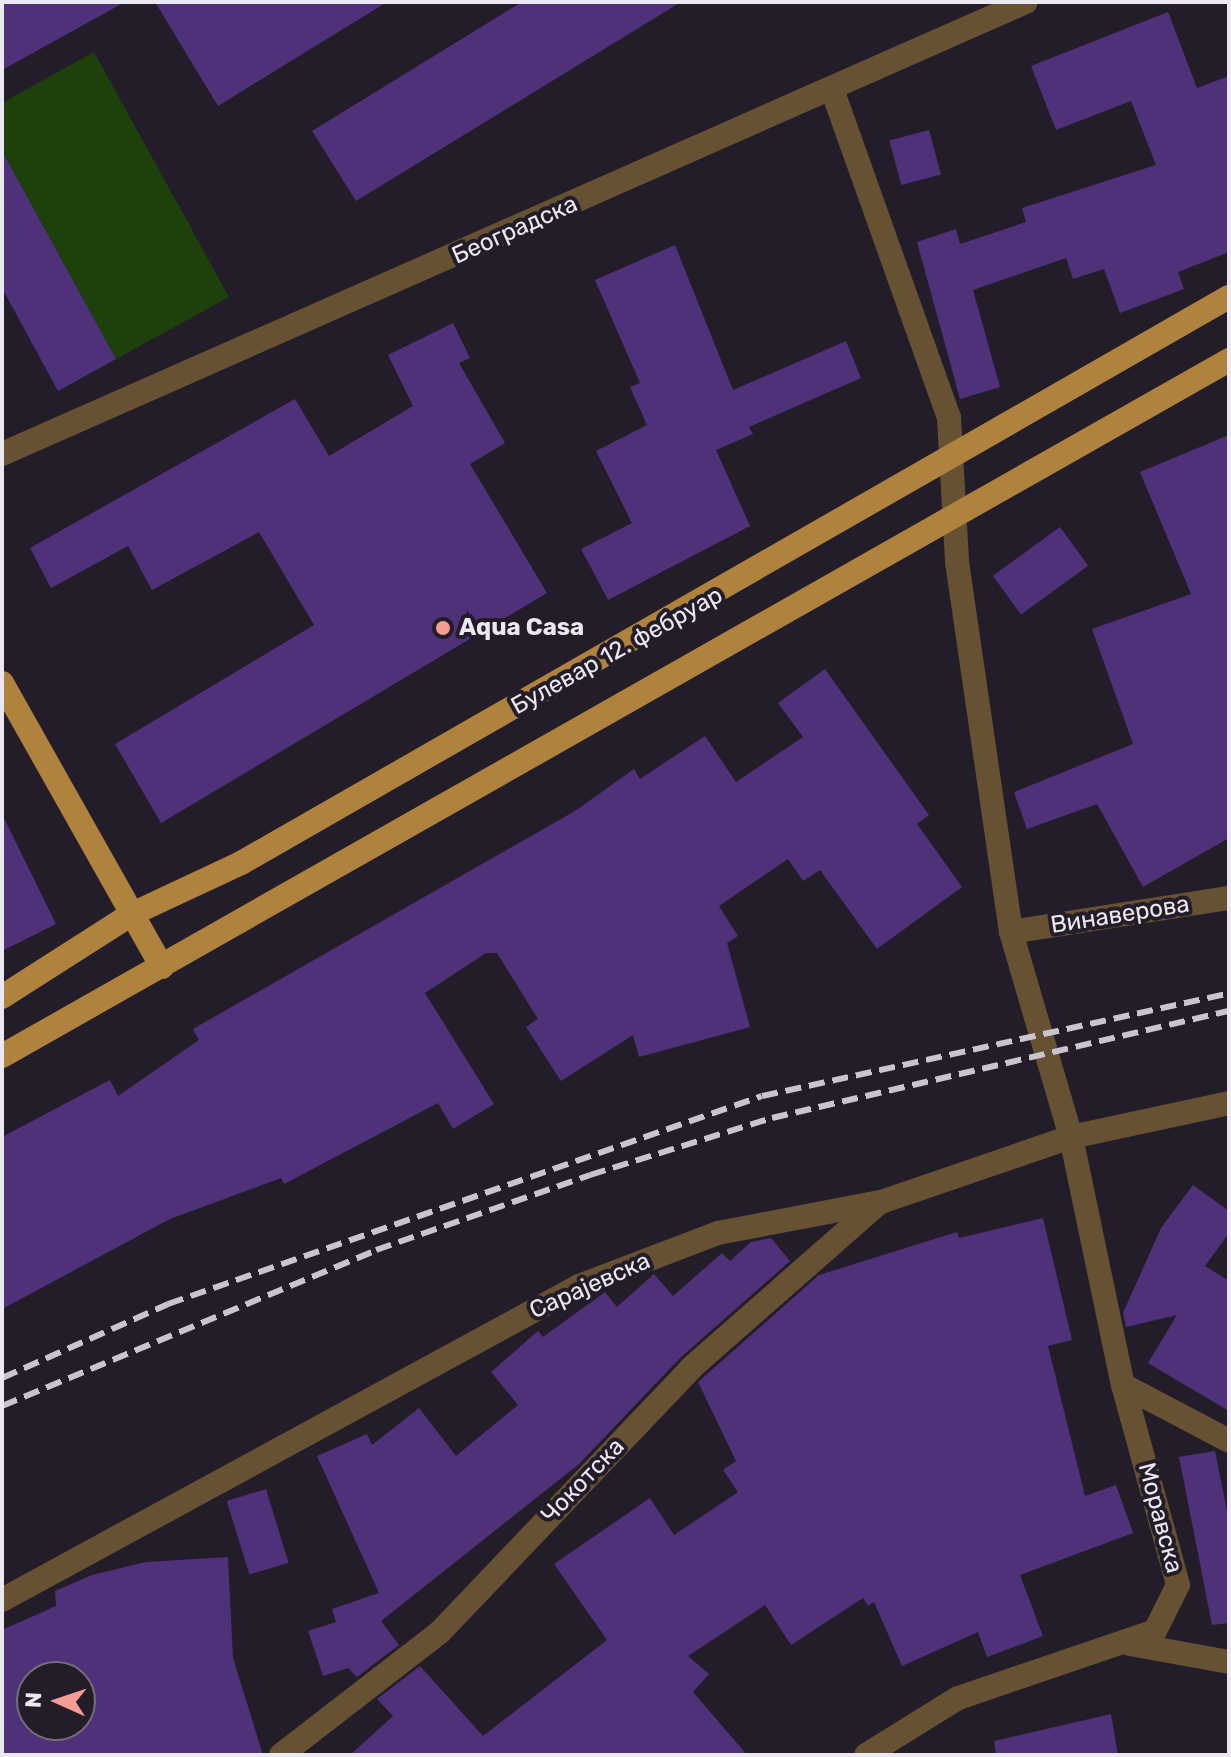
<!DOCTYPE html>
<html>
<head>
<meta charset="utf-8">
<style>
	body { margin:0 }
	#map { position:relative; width:1231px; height:1757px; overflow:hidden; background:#231d2a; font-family:Rubik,sans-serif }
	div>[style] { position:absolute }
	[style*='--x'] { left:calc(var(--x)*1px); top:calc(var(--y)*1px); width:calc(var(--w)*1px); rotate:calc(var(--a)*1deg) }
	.green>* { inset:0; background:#1e410b }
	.building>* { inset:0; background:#4f3179; transform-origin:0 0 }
	.minor>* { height:24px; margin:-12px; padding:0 12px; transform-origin:12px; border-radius:12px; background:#675133 }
	.major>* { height:24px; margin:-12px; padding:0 12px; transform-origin:12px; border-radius:12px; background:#af823e }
	.rail>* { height:6px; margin-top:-3px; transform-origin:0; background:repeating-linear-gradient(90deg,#c9c5ce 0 16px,transparent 0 24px) }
	.dots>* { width:22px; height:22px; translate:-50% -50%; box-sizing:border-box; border:4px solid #231d2a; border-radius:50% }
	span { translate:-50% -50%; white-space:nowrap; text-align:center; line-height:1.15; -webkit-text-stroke:8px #231d2a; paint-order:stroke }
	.street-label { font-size:24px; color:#ece8f1 }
	.poi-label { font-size:24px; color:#ece8f1; font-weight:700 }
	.left { translate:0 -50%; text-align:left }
	.frame { position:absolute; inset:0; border:4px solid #ece8f1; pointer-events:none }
	.north { position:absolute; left:16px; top:1661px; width:80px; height:80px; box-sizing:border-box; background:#231d2a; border:2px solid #736e7a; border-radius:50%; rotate:273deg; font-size:22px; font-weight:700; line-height:32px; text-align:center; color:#ece8f1 }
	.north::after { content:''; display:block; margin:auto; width:28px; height:36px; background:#f59c94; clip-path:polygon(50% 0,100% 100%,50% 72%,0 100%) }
</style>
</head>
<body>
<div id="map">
	<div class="green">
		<i style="clip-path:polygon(94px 52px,229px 297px,116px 359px,2px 151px,2px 103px)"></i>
	</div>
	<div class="building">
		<i style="clip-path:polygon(2px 2px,125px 2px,2px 70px)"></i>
		<i style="clip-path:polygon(155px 2px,387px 2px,218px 106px)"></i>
		<i style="clip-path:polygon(522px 2px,681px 2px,356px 201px,312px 131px)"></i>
		<i style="clip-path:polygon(1168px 12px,1197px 88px,1229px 76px,1229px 252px,1178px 272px,1184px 289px,1120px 313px,1104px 269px,1073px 279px,1066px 258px,973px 290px,1000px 387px,960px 399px,917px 242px,956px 229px,960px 244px,1026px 222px,1022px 208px,1156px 165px,1131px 101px,1056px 130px,1031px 66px)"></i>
		<i style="left:929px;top:130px;width:46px;height:41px;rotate:75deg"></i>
		<i style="clip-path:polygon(2px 151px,116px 359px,58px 391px,2px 288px)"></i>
		<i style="clip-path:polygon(675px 245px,733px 390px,846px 341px,861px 378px,749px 427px,753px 434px,716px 450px,750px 526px,608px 600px,581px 549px,632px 523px,596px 451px,647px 425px,630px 387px,640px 383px,595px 280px)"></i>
		<i style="clip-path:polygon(453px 323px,470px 358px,459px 363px,505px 443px,470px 464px,547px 593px,161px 823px,115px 744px,314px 625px,259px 532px,152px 590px,128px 546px,51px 588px,30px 548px,295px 399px,329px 456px,413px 406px,388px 355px)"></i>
		<i style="clip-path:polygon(1229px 435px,1229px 838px,1143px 887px,1097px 804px,1027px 829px,1014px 792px,1133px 744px,1092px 629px,1191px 594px,1140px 472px)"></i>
		<i style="left:1060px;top:527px;width:48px;height:83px;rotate:54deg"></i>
		<i style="clip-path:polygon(825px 669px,929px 815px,917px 824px,962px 887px,877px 949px,820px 870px,803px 881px,788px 859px,719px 906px,738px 936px,727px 943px,750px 1027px,639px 1057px,633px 1035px,561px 1081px,526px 1027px,538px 1019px,497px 953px,486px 953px,425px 993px,494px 1104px,453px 1129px,438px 1103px,284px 1184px,281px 1178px,170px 1219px,2px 1309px,2px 1137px,110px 1080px,118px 1096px,199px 1040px,193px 1029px,575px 811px,634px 769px,640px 779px,705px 736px,736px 782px,803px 737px,778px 703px)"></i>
		<i style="clip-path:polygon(2px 814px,56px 924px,2px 951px)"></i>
		<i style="clip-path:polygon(1193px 1185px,1229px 1211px,1229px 1233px,1205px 1266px,1229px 1281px,1229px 1411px,1148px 1363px,1177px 1315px,1126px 1327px,1123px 1313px,1161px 1228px)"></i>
		<i style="clip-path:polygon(1043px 1218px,1072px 1340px,1048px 1346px,1085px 1496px,1116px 1485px,1133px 1533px,1020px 1575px,1043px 1636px,987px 1657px,978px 1632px,902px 1666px,874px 1602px,868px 1606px,863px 1598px,791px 1645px,765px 1605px,688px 1656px,709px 1674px,693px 1692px,747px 1755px,350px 1755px,393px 1716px,377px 1699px,420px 1666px,483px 1736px,607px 1640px,554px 1564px,650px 1498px,674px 1535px,738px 1492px,723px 1470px,736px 1461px,698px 1382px,819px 1275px,957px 1232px,959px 1238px)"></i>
		<i style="clip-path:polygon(771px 1238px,790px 1261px,680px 1358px,579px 1464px,381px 1621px,399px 1645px,357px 1677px,348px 1668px,323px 1676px,308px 1631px,336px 1622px,332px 1609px,379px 1593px,317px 1456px,367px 1434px,372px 1445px,419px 1408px,456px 1456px,518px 1405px,491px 1372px,538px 1331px,543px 1337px,605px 1292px,617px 1307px,654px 1274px,673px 1296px,722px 1253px,730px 1261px,751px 1242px)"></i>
		<i style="clip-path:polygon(1215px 1451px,1229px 1521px,1229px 1623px,1212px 1625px,1179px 1457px)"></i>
		<i style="left:266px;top:1489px;width:77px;height:41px;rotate:73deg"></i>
		<i style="clip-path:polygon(evenodd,228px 1557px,233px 1658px,263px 1755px,2px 1755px,2px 1630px,56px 1606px,55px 1591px,92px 1575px,146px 1562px,228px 1557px,32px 1677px,80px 1677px,80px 1725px,32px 1725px,32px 1677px)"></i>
		<i style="clip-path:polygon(1111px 1714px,1118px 1755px,996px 1755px,994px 1741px)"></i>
	</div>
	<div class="minor">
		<i style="--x:833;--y:92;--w:346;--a:70.4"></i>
		<i style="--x:949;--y:418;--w:144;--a:86.8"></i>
		<i style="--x:957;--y:562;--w:374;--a:81.7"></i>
		<i style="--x:1011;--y:932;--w:214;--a:73.7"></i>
		<i style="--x:1071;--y:1137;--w:253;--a:78.2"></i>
		<i style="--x:1123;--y:1385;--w:207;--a:74.6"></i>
		<i style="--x:1178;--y:1585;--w:51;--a:116.6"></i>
		<i style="--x:1155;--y:1631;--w:208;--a:161.2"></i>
		<i style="--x:958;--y:1698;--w:108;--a:148.2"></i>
		<i style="--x:2;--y:454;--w:1119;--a:-23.82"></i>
		<i style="--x:1011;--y:932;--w:221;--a:-8.9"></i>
		<i style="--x:1123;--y:1385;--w:120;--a:27.8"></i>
		<i style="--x:2;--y:1600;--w:657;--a:-28.55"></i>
		<i style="--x:579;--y:1286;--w:149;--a:-20.9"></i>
		<i style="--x:718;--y:1233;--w:166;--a:-10.8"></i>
		<i style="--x:881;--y:1202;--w:201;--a:-18.9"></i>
		<i style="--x:1071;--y:1137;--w:162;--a:-12.1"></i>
		<i style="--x:1130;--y:1644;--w:101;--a:10.3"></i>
		<i style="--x:281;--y:1755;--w:201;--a:-37.7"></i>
		<i style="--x:440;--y:1632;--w:364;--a:-46.4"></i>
		<i style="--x:691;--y:1368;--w:250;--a:-41.3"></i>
	</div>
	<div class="major">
		<i style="--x:2;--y:683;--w:326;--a:60.6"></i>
		<i style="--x:2;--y:997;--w:152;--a:-32.6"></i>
		<i style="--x:130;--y:915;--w:123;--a:-25.1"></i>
		<i style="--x:241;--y:863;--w:1139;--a:-29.81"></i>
		<i style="--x:2;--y:1056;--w:1411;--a:-29.56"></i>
	</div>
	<div class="rail">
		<i style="--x:2;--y:1378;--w:182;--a:-24"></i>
		<i style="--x:168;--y:1304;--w:629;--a:-19.3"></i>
		<i style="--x:762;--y:1096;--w:478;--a:-12.4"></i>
		<i style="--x:2;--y:1406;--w:405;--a:-22.6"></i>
		<i style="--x:376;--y:1250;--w:227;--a:-19.3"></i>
		<i style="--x:590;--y:1175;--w:191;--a:-17.4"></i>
		<i style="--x:772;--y:1118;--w:469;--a:-13.2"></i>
	</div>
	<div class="dots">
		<i style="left:443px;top:628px;background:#f59c94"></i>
	</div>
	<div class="street-label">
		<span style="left:515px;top:230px;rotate:-24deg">Београдска</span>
		<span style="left:617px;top:651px;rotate:-29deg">Булевар 12. фебруар</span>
		<span style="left:1120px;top:915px;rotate:-9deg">Винаверова</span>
		<span style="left:590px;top:1286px;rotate:-24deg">Сарајевска</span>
		<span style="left:583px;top:1481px;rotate:-46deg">Чокотска</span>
		<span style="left:1160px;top:1518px;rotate:75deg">Моравска</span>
	</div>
	<div class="poi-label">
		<span class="left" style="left:459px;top:628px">Aqua Casa</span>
	</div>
	<div class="frame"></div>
	<div class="north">N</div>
</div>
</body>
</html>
